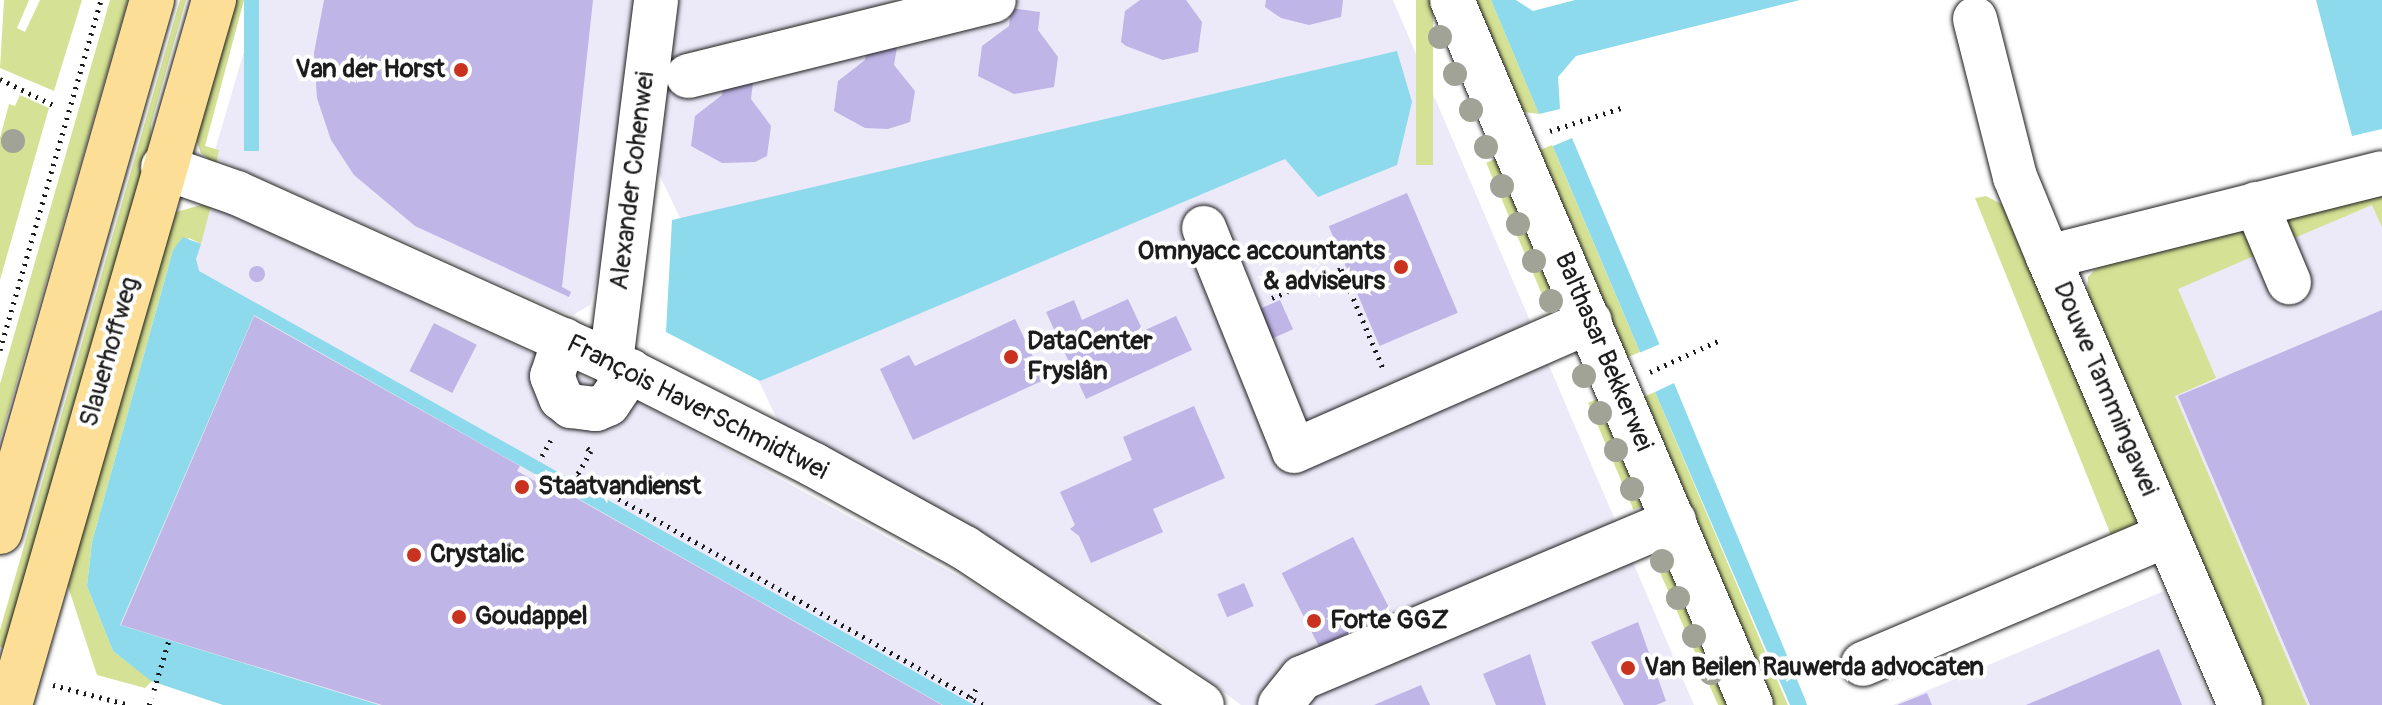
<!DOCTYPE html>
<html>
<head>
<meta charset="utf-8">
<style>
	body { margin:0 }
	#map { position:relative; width:2382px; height:705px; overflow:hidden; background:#fff; font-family:Pangolin,sans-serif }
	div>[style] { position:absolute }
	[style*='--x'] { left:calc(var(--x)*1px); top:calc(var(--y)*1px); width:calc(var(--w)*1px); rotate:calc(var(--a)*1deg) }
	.built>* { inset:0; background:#ece9f8 }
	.green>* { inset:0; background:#d5e194; transform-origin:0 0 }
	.water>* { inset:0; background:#8cdaec; transform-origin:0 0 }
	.building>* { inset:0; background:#bfb5e7; transform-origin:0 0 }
	.round { border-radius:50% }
	.path>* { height:5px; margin-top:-2.5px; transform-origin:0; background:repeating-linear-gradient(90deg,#1c1c1c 0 2px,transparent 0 8px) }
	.roads { filter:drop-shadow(0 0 2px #1c1c1c) drop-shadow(0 0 2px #1c1c1c) }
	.minor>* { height:44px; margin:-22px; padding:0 22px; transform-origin:22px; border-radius:22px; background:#fff }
	.major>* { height:44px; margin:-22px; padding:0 22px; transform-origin:22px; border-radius:22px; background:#fcde96 }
	.trees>* { width:24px; height:24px; margin:-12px; border-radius:50%; background:#a1a396 }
	.dots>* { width:22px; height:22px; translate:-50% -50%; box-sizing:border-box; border:4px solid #fff; border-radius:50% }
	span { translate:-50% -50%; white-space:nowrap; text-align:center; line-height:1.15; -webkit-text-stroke:8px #fff; paint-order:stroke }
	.poi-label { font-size:26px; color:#1c1c1c; font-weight:700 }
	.right { translate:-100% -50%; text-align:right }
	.left { translate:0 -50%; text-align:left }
	.street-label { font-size:26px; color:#1c1c1c }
</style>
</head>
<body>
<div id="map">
	<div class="built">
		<i style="clip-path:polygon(259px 0,636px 0,607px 269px,599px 270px,590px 305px,573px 315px,562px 312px,213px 157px)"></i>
		<i style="clip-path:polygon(679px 0,1393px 0,1694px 705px,1241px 705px,1147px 635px,928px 503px,780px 425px,658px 172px)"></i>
		<i style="clip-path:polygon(2382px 193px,2382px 705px,2261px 705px,2086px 286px,2094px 268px)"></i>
		<i style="clip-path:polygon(207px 204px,637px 401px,993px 595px,1162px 705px,308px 705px,111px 627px)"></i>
		<i style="clip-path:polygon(2164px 591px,2212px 705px,1893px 705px)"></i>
	</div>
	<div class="green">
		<i style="clip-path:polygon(4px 0,29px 0,17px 28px,25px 32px,40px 0,82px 0,54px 91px,0 68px)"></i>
		<i style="clip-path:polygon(110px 0,128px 0,0 440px,0 384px)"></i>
		<i style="clip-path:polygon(180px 0,186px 0,151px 124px,150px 173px,15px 651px,0 647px,0 630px)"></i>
		<i style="clip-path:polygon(224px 0,244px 0,205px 146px,219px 150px,216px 165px,201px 153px,195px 137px)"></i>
		<i style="left:1416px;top:0;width:17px;height:165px"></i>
		<i style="clip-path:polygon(1469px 0,1491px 0,1539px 114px,1517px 111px)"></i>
		<i style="clip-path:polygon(20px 95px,49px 108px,0 280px,0 138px,9px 104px,15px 106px)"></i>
		<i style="left:1552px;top:145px;width:225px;height:20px;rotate:67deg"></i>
		<i style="left:1500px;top:157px;width:172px;height:15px;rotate:67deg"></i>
		<i style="clip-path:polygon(2382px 193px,2382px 227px,2372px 205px,2292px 239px,2287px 219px)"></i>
		<i style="clip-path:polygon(1986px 196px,2011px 209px,2137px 516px,2133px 527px,2113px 540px,1975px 198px)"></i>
		<i style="clip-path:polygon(212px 202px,201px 244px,189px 238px,173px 250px,92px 542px,87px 586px,113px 651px,152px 681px,145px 688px,97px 675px,61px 565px,176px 212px)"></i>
		<i style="clip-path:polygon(2243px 229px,2256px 255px,2178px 289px,2216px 378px,2175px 396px,2307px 705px,2261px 705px,2087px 296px,2088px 277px,2103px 263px)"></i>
		<i style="left:1655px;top:392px;width:341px;height:17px;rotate:67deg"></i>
		<i style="left:1602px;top:397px;width:116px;height:15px;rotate:67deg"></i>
		<i style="clip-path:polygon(1648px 545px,1662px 545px,1735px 705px,1718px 705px)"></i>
	</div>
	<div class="water">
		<i style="left:244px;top:0;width:15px;height:151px"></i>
		<i style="clip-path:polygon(1491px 0,1516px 0,1533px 11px,1575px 0,1800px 0,1576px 56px,1558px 77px,1560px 109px,1539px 114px)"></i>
		<i style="clip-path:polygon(2316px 0,2382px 0,2382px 129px,2352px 136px)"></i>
		<i style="clip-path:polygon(1397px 51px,1412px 102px,1397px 165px,1318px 197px,1285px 159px,760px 381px,666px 332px,672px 220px)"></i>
		<i style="left:1572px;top:138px;width:224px;height:21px;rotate:67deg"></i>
		<i style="clip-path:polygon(183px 237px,201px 244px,196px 259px,199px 271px,974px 705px,943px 705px,254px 315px,120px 625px,379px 705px,223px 705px,151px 681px,113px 651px,87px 586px,92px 542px,173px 250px)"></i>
		<i style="clip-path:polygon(1674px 383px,1805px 699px,1807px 705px,1790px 705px,1655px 392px)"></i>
	</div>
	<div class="building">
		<i style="clip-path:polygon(324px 0,593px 0,562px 287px,571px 292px,569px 297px,415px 226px,354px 175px,331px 140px,317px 98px,314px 53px)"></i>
		<i style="clip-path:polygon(1140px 0,1186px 0,1202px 22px,1198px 52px,1163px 60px,1126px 46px,1121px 42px,1125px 11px)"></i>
		<i style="clip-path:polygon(1266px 0,1343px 0,1341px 17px,1309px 25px,1281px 18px,1265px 7px)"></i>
		<i style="clip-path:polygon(1011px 8px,1040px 12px,1038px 30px,1058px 57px,1054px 87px,1014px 94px,978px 76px,982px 46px,1009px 26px)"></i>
		<i style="clip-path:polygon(868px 43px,897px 47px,894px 65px,915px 91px,910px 122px,888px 129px,865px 128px,834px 111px,838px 81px,865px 60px)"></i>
		<i style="clip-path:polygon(724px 78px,753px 82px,751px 99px,771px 126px,767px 156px,755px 162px,722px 163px,691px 146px,695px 116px,722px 95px)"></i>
		<i style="left:1407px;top:193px;width:130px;height:85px;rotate:67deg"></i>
		<i class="round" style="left:249px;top:266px;width:16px;height:16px"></i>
		<i style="clip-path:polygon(1128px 299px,1143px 331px,1176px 316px,1192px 350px,1086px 399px,1046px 312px,1074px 300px,1082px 320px)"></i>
		<i style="left:1280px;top:300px;width:32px;height:27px;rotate:66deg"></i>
		<i style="clip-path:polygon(2382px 310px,2382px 705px,2310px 705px,2178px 396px)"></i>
		<i style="clip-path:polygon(254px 316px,520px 466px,517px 471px,540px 484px,544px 480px,942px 705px,382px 705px,121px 625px)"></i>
		<i style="clip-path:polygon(1015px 319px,1044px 380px,913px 440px,880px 369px,909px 355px,915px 366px)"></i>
		<i style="left:434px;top:323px;width:48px;height:54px;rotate:27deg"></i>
		<i style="clip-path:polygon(1194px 406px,1225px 478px,1153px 509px,1163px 532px,1091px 563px,1079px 536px,1070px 529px,1075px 525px,1060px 492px,1132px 460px,1123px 437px)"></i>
		<i style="left:1353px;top:537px;width:83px;height:80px;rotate:63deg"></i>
		<i style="left:1244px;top:583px;width:25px;height:29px;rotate:67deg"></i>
		<i style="clip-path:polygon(1638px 622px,1666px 701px,1656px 705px,1624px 705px,1591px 642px)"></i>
		<i style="clip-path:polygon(2159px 649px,2182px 705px,2026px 705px,2104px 672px)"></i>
		<i style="clip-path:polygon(1530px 654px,1546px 705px,1496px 705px,1483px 674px)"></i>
		<i style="clip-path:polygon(1421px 685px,1430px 705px,1374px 705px)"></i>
		<i style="clip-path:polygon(1927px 693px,1932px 705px,1897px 705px)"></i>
	</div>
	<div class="path">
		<i style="--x:0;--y:79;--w:61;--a:26.1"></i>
		<i style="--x:1550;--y:131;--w:75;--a:-17.9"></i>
		<i style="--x:1272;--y:298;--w:75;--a:-22.8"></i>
		<i style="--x:1341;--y:269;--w:111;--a:67.1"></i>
		<i style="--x:0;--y:350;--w:364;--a:-73.9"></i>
		<i style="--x:1650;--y:372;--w:79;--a:-24.6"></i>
		<i style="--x:587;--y:448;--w:5;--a:37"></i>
		<i style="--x:591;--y:451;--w:28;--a:120"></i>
		<i style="--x:577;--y:475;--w:467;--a:29.5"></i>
		<i style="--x:542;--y:456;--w:21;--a:-61"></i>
		<i style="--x:53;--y:685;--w:80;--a:14.6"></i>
		<i style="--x:154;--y:690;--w:52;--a:-73.3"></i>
		<i style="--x:971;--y:698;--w:13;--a:-61"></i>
		<i style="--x:149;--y:705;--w:8;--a:-67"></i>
	</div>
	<div class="roads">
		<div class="minor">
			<i style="--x:1452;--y:0;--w:766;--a:67.02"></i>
			<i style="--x:1975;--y:19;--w:163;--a:75.8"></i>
			<i style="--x:2015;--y:177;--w:87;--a:67.6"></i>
			<i style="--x:688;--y:76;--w:315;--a:-13.9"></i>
			<i style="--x:163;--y:167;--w:78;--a:19.4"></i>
			<i style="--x:237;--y:193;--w:410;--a:24.3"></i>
			<i style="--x:611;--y:362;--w:228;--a:26.9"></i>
			<i style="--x:814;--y:465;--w:172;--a:28.8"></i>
			<i style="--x:965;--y:548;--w:284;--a:33.5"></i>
			<i style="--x:2256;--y:204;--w:85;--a:67.1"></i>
			<i style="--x:1204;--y:228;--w:240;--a:68"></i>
			<i style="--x:1294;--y:451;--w:323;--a:-23.7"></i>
			<i style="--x:564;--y:340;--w:38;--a:108"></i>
			<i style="--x:552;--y:376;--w:24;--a:68"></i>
			<i style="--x:561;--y:398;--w:13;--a:39"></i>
			<i style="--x:571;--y:406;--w:25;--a:7"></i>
			<i style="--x:596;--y:409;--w:13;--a:-23"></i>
			<i style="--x:608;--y:404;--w:40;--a:-56"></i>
			<i style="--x:611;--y:362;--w:365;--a:-82.9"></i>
			<i style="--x:1863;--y:664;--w:330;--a:-23"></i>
			<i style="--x:1280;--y:705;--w:35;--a:-51"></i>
			<i style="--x:1302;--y:678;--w:404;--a:-22.9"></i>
			<i style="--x:2240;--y:705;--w:487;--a:-113.2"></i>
			<i style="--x:2048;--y:257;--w:344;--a:-14.1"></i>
		</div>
		<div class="major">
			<i style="--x:0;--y:532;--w:553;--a:-74.05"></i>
			<i style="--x:10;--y:705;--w:734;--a:-73.86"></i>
		</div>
	</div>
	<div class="trees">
		<i style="left:1440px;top:37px"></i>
		<i style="left:1455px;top:74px"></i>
		<i style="left:1471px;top:110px"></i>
		<i style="left:13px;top:141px"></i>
		<i style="left:1486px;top:147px"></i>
		<i style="left:1502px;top:186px"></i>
		<i style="left:1518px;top:224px"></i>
		<i style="left:1534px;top:261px"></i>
		<i style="left:1551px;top:301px"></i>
		<i style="left:1584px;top:376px"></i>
		<i style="left:1600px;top:413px"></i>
		<i style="left:1616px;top:450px"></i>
		<i style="left:1632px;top:489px"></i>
		<i style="left:1662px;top:561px"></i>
		<i style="left:1678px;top:598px"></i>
		<i style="left:1694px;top:636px"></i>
		<i style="left:1711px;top:673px"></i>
	</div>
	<div class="dots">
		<i style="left:461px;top:70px;background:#c8321e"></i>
		<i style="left:1401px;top:267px;background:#c8321e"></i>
		<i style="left:1011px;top:357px;background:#c8321e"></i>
		<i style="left:522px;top:487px;background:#c8321e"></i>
		<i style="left:414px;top:555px;background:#c8321e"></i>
		<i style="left:459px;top:617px;background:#c8321e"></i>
		<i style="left:1314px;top:621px;background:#c8321e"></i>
		<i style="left:1628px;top:668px;background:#c8321e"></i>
	</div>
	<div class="poi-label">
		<span class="right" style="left:445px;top:70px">Van der Horst</span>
		<span class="right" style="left:1385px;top:267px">Omnyacc accountants<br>&amp; adviseurs</span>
		<span class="left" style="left:1027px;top:357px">DataCenter<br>Fryslân</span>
		<span class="left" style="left:538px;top:487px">Staatvandienst</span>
		<span class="left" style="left:430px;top:555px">Crystalic</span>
		<span class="left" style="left:475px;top:617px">Goudappel</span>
		<span class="left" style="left:1330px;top:621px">Forte GGZ</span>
		<span class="left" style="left:1644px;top:668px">Van Beilen Rauwerda advocaten</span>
	</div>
	<div class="street-label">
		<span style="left:633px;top:181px;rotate:-83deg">Alexander Cohenwei</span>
		<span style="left:110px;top:352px;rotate:-74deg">Slauerhoffweg</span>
		<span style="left:1603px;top:352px;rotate:67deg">Balthasar Bekkerwei</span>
		<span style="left:2105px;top:389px;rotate:67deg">Douwe Tammingawei</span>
		<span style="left:697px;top:408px;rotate:27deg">François HaverSchmidtwei</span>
	</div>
</div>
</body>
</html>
